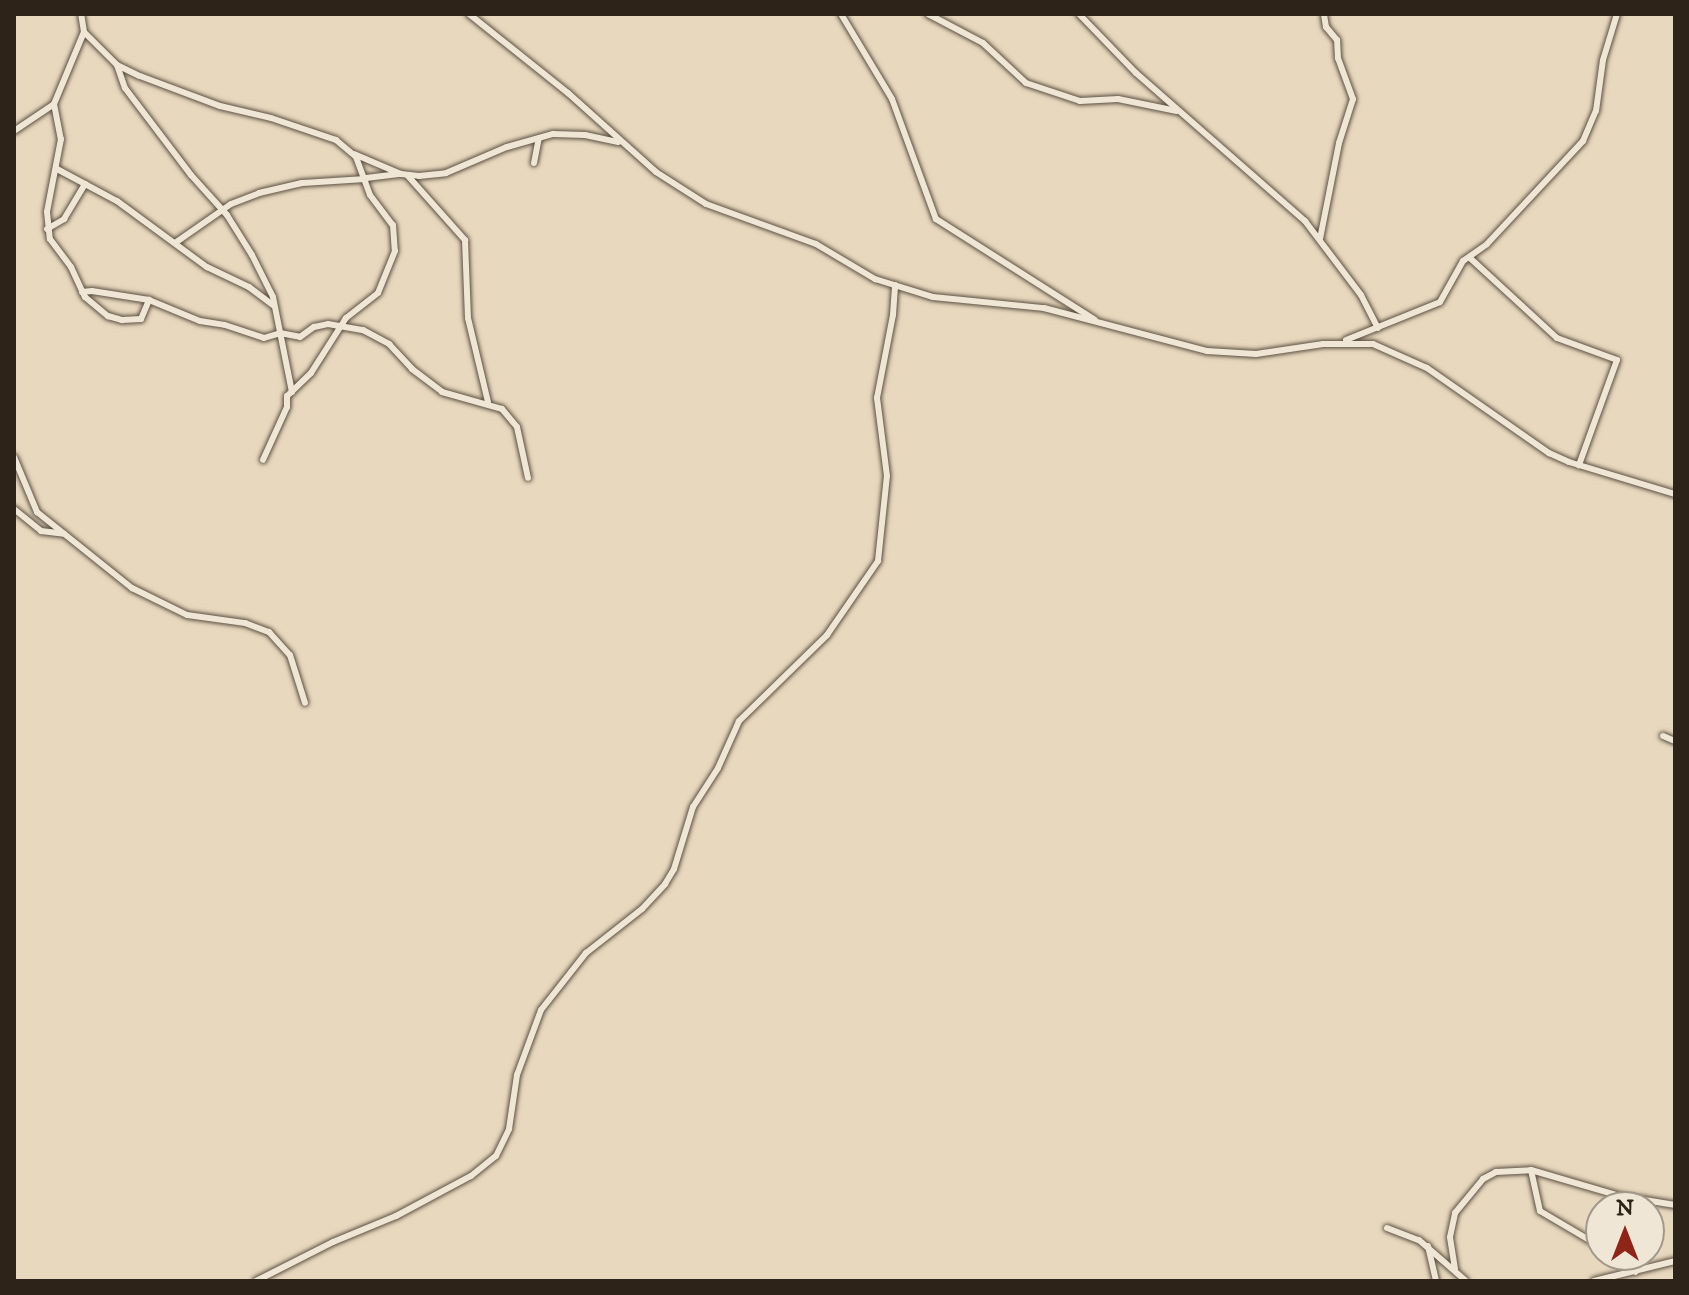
<!DOCTYPE html>
<html>
<head>
<meta charset="utf-8">
<style>
	body { margin:0 }
	#map { position:relative; width:1689px; height:1295px; overflow:hidden; background:#e8d8be; font-family:"IM FELL DW Pica",serif }
	div>[style] { position:absolute }
	[style*='--x'] { left:calc(var(--x)*1px); top:calc(var(--y)*1px); width:calc(var(--w)*1px); rotate:calc(var(--a)*1deg) }
	.roads { filter:drop-shadow(0 0 2px #5c5042) drop-shadow(0 0 2px #5c5042) }
	.minor>* { height:6px; margin:-3px; padding:0 3px; transform-origin:3px; border-radius:3px; background:#f0e6d5 }
	span { translate:-50% -50%; white-space:nowrap; text-align:center; line-height:1.15; -webkit-text-stroke:8px #f0e6d5; paint-order:stroke }
	.frame { position:absolute; inset:0; border:16px solid #2d2319; pointer-events:none }
	.north { position:absolute; left:1585px; top:1191px; width:80px; height:80px; box-sizing:border-box; background:#f0e6d5; border:2px solid #a2988a; border-radius:50%; rotate:0deg; font-size:22px; font-weight:700; line-height:32px; text-align:center; color:#2d2319 }
	.north::after { content:''; display:block; margin:auto; width:28px; height:36px; background:#8f2418; clip-path:polygon(50% 0,100% 100%,50% 72%,0 100%) }
</style>
</head>
<body>
<div id="map">
	<div class="roads">
		<div class="minor">
			<i style="--x:469;--y:14;--w:127;--a:38.6"></i>
			<i style="--x:568;--y:93;--w:118;--a:41.9"></i>
			<i style="--x:656;--y:172;--w:59;--a:32.6"></i>
			<i style="--x:706;--y:204;--w:117;--a:20"></i>
			<i style="--x:816;--y:244;--w:69;--a:30.7"></i>
			<i style="--x:875;--y:279;--w:61;--a:17.2"></i>
			<i style="--x:933;--y:297;--w:112;--a:5.7"></i>
			<i style="--x:1044;--y:308;--w:169;--a:14.8"></i>
			<i style="--x:1207;--y:351;--w:49;--a:3.5"></i>
			<i style="--x:1256;--y:354;--w:68;--a:-8.5"></i>
			<i style="--x:1323;--y:344;--w:50;--a:0"></i>
			<i style="--x:1373;--y:344;--w:59;--a:24"></i>
			<i style="--x:1427;--y:368;--w:149;--a:34.9"></i>
			<i style="--x:1549;--y:453;--w:22;--a:24"></i>
			<i style="--x:1569;--y:462;--w:111;--a:16.8"></i>
			<i style="--x:841;--y:14;--w:99;--a:59"></i>
			<i style="--x:892;--y:99;--w:128;--a:69.9"></i>
			<i style="--x:936;--y:219;--w:188;--a:32.4"></i>
			<i style="--x:928;--y:14;--w:62;--a:27.8"></i>
			<i style="--x:983;--y:43;--w:59;--a:42.9"></i>
			<i style="--x:1026;--y:83;--w:57;--a:18.4"></i>
			<i style="--x:1080;--y:101;--w:38;--a:-3"></i>
			<i style="--x:1118;--y:99;--w:60;--a:11.5"></i>
			<i style="--x:1079;--y:14;--w:82;--a:46"></i>
			<i style="--x:1136;--y:73;--w:225;--a:41.2"></i>
			<i style="--x:1305;--y:221;--w:93;--a:52.9"></i>
			<i style="--x:1361;--y:295;--w:37;--a:63"></i>
			<i style="--x:84;--y:32;--w:47;--a:45"></i>
			<i style="--x:117;--y:65;--w:25;--a:26"></i>
			<i style="--x:140;--y:76;--w:85;--a:20.6"></i>
			<i style="--x:220;--y:106;--w:52;--a:13.2"></i>
			<i style="--x:271;--y:118;--w:69;--a:18.7"></i>
			<i style="--x:336;--y:140;--w:26;--a:40"></i>
			<i style="--x:356;--y:157;--w:40;--a:69.8"></i>
			<i style="--x:370;--y:195;--w:38;--a:53"></i>
			<i style="--x:393;--y:225;--w:26;--a:86"></i>
			<i style="--x:395;--y:251;--w:45;--a:112"></i>
			<i style="--x:378;--y:293;--w:41;--a:142"></i>
			<i style="--x:346;--y:318;--w:65;--a:122.5"></i>
			<i style="--x:311;--y:373;--w:33;--a:136"></i>
			<i style="--x:287;--y:396;--w:11;--a:90"></i>
			<i style="--x:287;--y:407;--w:58;--a:114.4"></i>
			<i style="--x:117;--y:65;--w:24;--a:71"></i>
			<i style="--x:125;--y:88;--w:109;--a:52.8"></i>
			<i style="--x:191;--y:175;--w:54;--a:48"></i>
			<i style="--x:227;--y:215;--w:47;--a:58"></i>
			<i style="--x:252;--y:255;--w:47;--a:63.4"></i>
			<i style="--x:273;--y:297;--w:97;--a:78.7"></i>
			<i style="--x:54;--y:104;--w:36;--a:79"></i>
			<i style="--x:61;--y:139;--w:74;--a:100.9"></i>
			<i style="--x:47;--y:212;--w:27;--a:84"></i>
			<i style="--x:50;--y:239;--w:35;--a:53"></i>
			<i style="--x:71;--y:267;--w:33;--a:65"></i>
			<i style="--x:85;--y:297;--w:30;--a:40"></i>
			<i style="--x:108;--y:316;--w:15;--a:16"></i>
			<i style="--x:122;--y:320;--w:19;--a:-3"></i>
			<i style="--x:141;--y:319;--w:21;--a:-67"></i>
			<i style="--x:14;--y:131;--w:48;--a:-34"></i>
			<i style="--x:54;--y:104;--w:78;--a:-67.4"></i>
			<i style="--x:84;--y:32;--w:18;--a:-99"></i>
			<i style="--x:354;--y:154;--w:51;--a:23.1"></i>
			<i style="--x:401;--y:174;--w:18;--a:6"></i>
			<i style="--x:419;--y:176;--w:27;--a:-6"></i>
			<i style="--x:446;--y:173;--w:66;--a:-23.1"></i>
			<i style="--x:507;--y:147;--w:48;--a:-15.8"></i>
			<i style="--x:553;--y:134;--w:32;--a:2"></i>
			<i style="--x:585;--y:135;--w:34;--a:12"></i>
			<i style="--x:534;--y:163;--w:25;--a:-79"></i>
			<i style="--x:57;--y:169;--w:68;--a:28.1"></i>
			<i style="--x:117;--y:201;--w:112;--a:36.3"></i>
			<i style="--x:207;--y:267;--w:47;--a:25.5"></i>
			<i style="--x:249;--y:287;--w:30;--a:37"></i>
			<i style="--x:408;--y:176;--w:86;--a:48.3"></i>
			<i style="--x:465;--y:240;--w:78;--a:87.8"></i>
			<i style="--x:468;--y:318;--w:86;--a:76.6"></i>
			<i style="--x:366;--y:178;--w:35;--a:-7"></i>
			<i style="--x:47;--y:229;--w:20;--a:-30"></i>
			<i style="--x:64;--y:219;--w:41;--a:-59"></i>
			<i style="--x:1320;--y:239;--w:98;--a:-78.8"></i>
			<i style="--x:1339;--y:143;--w:46;--a:-72.3"></i>
			<i style="--x:1353;--y:99;--w:44;--a:-110.1"></i>
			<i style="--x:1338;--y:58;--w:18;--a:-93"></i>
			<i style="--x:1337;--y:40;--w:17;--a:-130"></i>
			<i style="--x:1326;--y:27;--w:13;--a:-99"></i>
			<i style="--x:175;--y:243;--w:68;--a:-34.9"></i>
			<i style="--x:231;--y:204;--w:30;--a:-21"></i>
			<i style="--x:259;--y:193;--w:44;--a:-13.1"></i>
			<i style="--x:302;--y:183;--w:64;--a:-3.6"></i>
			<i style="--x:1470;--y:258;--w:118;--a:42.6"></i>
			<i style="--x:1557;--y:338;--w:64;--a:20.1"></i>
			<i style="--x:1617;--y:360;--w:112;--a:109.9"></i>
			<i style="--x:82;--y:292;--w:10;--a:-6"></i>
			<i style="--x:92;--y:291;--w:58;--a:9"></i>
			<i style="--x:149;--y:300;--w:55;--a:22.4"></i>
			<i style="--x:200;--y:321;--w:25;--a:9"></i>
			<i style="--x:225;--y:325;--w:41;--a:18.4"></i>
			<i style="--x:264;--y:338;--w:17;--a:-17"></i>
			<i style="--x:280;--y:333;--w:20;--a:11"></i>
			<i style="--x:300;--y:337;--w:17;--a:-36"></i>
			<i style="--x:314;--y:327;--w:14;--a:-12"></i>
			<i style="--x:328;--y:324;--w:36;--a:10"></i>
			<i style="--x:363;--y:330;--w:30;--a:28"></i>
			<i style="--x:389;--y:344;--w:34;--a:47"></i>
			<i style="--x:412;--y:369;--w:38;--a:37"></i>
			<i style="--x:442;--y:392;--w:62;--a:15.8"></i>
			<i style="--x:502;--y:409;--w:23;--a:50"></i>
			<i style="--x:517;--y:427;--w:52;--a:77.8"></i>
			<i style="--x:1346;--y:340;--w:101;--a:-22"></i>
			<i style="--x:1440;--y:302;--w:47;--a:-60.7"></i>
			<i style="--x:1463;--y:261;--w:29;--a:-35"></i>
			<i style="--x:1487;--y:244;--w:141;--a:-47"></i>
			<i style="--x:1583;--y:141;--w:33;--a:-67"></i>
			<i style="--x:1596;--y:111;--w:51;--a:-82.2"></i>
			<i style="--x:1603;--y:60;--w:48;--a:-73.1"></i>
			<i style="--x:14;--y:457;--w:60;--a:67.3"></i>
			<i style="--x:37;--y:512;--w:122;--a:38.7"></i>
			<i style="--x:132;--y:588;--w:61;--a:26.1"></i>
			<i style="--x:187;--y:615;--w:59;--a:7.9"></i>
			<i style="--x:245;--y:623;--w:26;--a:21"></i>
			<i style="--x:269;--y:632;--w:31;--a:48"></i>
			<i style="--x:290;--y:655;--w:50;--a:72.6"></i>
			<i style="--x:14;--y:509;--w:35;--a:39"></i>
			<i style="--x:41;--y:531;--w:23;--a:7"></i>
			<i style="--x:1663;--y:736;--w:13;--a:23"></i>
			<i style="--x:1531;--y:1170;--w:42;--a:77.6"></i>
			<i style="--x:1540;--y:1211;--w:71;--a:30.5"></i>
			<i style="--x:1387;--y:1228;--w:34;--a:21"></i>
			<i style="--x:1419;--y:1240;--w:62;--a:41.1"></i>
			<i style="--x:1428;--y:1246;--w:36;--a:77"></i>
			<i style="--x:1617;--y:1255;--w:25;--a:42"></i>
			<i style="--x:1455;--y:1269;--w:32;--a:-99"></i>
			<i style="--x:1450;--y:1237;--w:25;--a:-78"></i>
			<i style="--x:1455;--y:1213;--w:44;--a:-50.5"></i>
			<i style="--x:1483;--y:1179;--w:15;--a:-28"></i>
			<i style="--x:1496;--y:1172;--w:35;--a:-3"></i>
			<i style="--x:1531;--y:1170;--w:93;--a:16.3"></i>
			<i style="--x:1620;--y:1196;--w:56;--a:9.3"></i>
			<i style="--x:256;--y:1281;--w:86;--a:-26.9"></i>
			<i style="--x:333;--y:1242;--w:68;--a:-22.4"></i>
			<i style="--x:396;--y:1216;--w:85;--a:-28.1"></i>
			<i style="--x:471;--y:1176;--w:32;--a:-39"></i>
			<i style="--x:496;--y:1156;--w:30;--a:-64"></i>
			<i style="--x:509;--y:1129;--w:55;--a:-81.6"></i>
			<i style="--x:517;--y:1075;--w:69;--a:-69.7"></i>
			<i style="--x:541;--y:1010;--w:73;--a:-51.7"></i>
			<i style="--x:586;--y:953;--w:71;--a:-38.2"></i>
			<i style="--x:642;--y:909;--w:34;--a:-47"></i>
			<i style="--x:665;--y:884;--w:17;--a:-59"></i>
			<i style="--x:674;--y:869;--w:65;--a:-73"></i>
			<i style="--x:693;--y:807;--w:46;--a:-57.3"></i>
			<i style="--x:718;--y:768;--w:51;--a:-65.9"></i>
			<i style="--x:739;--y:721;--w:123;--a:-44.3"></i>
			<i style="--x:827;--y:635;--w:90;--a:-55.4"></i>
			<i style="--x:878;--y:561;--w:85;--a:-84"></i>
			<i style="--x:887;--y:476;--w:79;--a:-97.3"></i>
			<i style="--x:877;--y:398;--w:85;--a:-79.1"></i>
			<i style="--x:893;--y:315;--w:30;--a:-86"></i>
			<i style="--x:1594;--y:1281;--w:83;--a:-13.9"></i>
		</div>
	</div>
	<div class="frame"></div>
	<div class="north">N</div>
</div>
</body>
</html>
